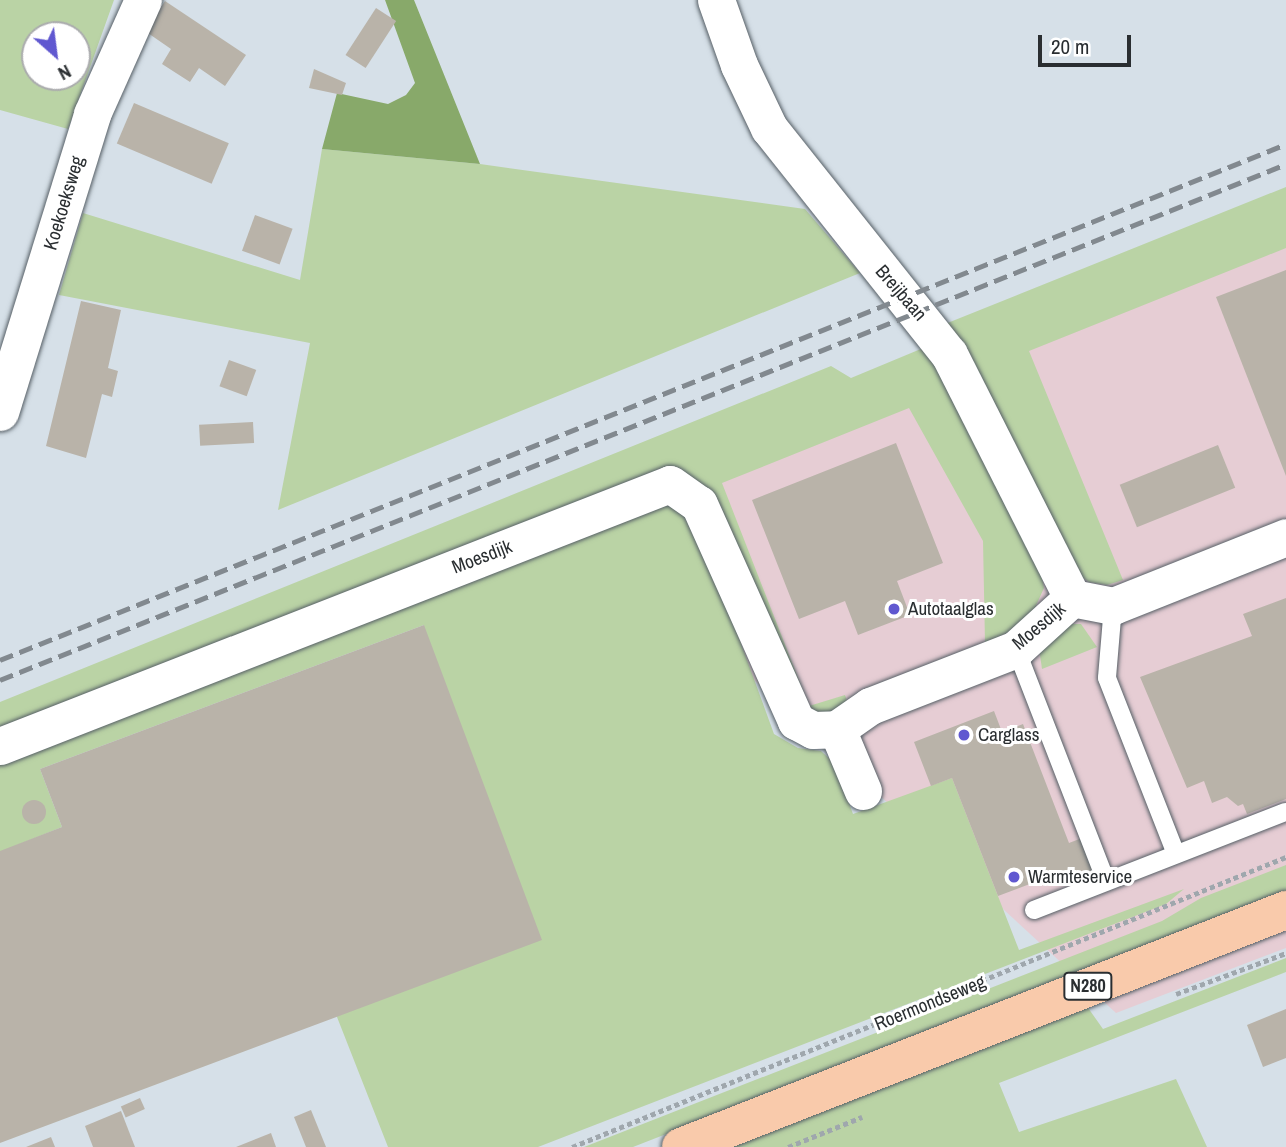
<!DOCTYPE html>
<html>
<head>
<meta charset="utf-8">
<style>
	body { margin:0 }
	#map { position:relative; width:1286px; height:1147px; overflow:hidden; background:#d6e0e8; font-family:"Archivo Narrow",sans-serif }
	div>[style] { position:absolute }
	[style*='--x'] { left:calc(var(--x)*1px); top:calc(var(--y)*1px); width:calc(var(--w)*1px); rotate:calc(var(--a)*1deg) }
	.industrial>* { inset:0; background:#e6cdd4 }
	.green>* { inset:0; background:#bad3a5 }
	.forest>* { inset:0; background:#88a96a }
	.building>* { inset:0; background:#b9b3a9; transform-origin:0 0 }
	.round { border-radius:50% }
	.path>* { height:4.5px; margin-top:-2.25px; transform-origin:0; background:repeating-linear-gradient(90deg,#9fa7ad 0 5px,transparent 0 8.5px) }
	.roads { filter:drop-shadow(0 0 2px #565f66) drop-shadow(0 0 2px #565f66) }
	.service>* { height:18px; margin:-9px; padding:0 9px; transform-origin:9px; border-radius:9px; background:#fff }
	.minor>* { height:37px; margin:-18.5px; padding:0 18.5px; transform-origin:18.5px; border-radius:18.5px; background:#fff }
	.primary>* { height:38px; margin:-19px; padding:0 19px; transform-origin:19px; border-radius:19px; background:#f9caab }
	.rail>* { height:5px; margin-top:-2.5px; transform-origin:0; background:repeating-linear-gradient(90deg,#82898f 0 14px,transparent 0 21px) }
	.dots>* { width:19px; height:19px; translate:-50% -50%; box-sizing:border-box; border:4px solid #fff; border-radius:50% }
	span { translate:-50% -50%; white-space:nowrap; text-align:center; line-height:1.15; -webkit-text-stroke:6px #fff; paint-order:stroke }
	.shield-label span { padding:2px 5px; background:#fff; border:2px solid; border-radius:5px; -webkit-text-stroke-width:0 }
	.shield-label { font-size:18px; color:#2a2e31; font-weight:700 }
	.street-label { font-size:19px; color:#2a2e31 }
	.poi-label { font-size:19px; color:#2a2e31 }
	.left { translate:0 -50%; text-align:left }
	.north { position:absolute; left:21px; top:21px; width:70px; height:70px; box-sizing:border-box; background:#fff; border:2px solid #aaabad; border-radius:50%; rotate:152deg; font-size:19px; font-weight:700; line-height:28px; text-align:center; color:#2a2e31 }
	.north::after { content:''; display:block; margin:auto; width:24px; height:32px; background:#6058d0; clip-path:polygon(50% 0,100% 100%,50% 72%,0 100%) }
	.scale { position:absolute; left:1038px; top:35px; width:93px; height:32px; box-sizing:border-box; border:4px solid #2a2e31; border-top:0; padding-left:9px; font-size:21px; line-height:24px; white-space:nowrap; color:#2a2e31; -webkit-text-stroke:5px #fff; paint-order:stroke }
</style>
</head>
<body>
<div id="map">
	<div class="industrial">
		<i style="clip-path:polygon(1286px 228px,1286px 948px,1116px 1013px,568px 509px)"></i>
	</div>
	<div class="green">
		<i style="clip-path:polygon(evenodd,0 0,114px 0,68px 129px,0 110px,0 0,35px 35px,77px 35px,77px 77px,35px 77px,35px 35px)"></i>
		<i style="clip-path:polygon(322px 149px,480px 164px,805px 209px,860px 273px,278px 510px,310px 343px,59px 295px,83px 213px,300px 280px)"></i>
		<i style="clip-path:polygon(1286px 187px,1286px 248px,1029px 351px,1123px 580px,1107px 585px,1089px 582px,1075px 572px,945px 324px)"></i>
		<i style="clip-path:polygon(928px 346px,1040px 566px,1044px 588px,1034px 610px,1011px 631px,985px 643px,983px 541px,909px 408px,722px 483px,809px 706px,845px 695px,849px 707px,841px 716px,799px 709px,721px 507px,705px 490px,0 739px,0 702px,831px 366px,851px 378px)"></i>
		<i style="clip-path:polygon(651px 504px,679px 507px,696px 520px,774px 734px,798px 748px,821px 751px,834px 763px,853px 814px,952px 778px,1019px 950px,1184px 889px,1166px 904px,538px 1147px,388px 1147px,337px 1017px,424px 625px,40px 769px,62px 827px,0 852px,0 756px)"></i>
		<i style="clip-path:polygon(1068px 624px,1081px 624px,1097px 647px,1042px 669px,1039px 648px)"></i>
		<i style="clip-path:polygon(1286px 865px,1286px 891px,633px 1147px,584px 1147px,1162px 921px,1201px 898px)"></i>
		<i style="clip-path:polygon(1286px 958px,1286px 972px,999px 1083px,1019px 1132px,1176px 1079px,1207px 1147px,722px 1147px,1086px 1005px,1103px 1029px)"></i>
	</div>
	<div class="forest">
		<i style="clip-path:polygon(385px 0,414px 0,480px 164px,322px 149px,337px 93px,388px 104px,406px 95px,415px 83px)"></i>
	</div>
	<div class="building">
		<i style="clip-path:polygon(165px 1px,246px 55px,225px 86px,199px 68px,190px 82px,162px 64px,171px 49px,145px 31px)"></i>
		<i style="left:376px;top:8px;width:24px;height:56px;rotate:33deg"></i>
		<i style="clip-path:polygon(314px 69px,346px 83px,342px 95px,309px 88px)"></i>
		<i style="left:134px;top:103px;width:103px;height:44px;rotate:23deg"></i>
		<i style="left:255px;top:215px;width:40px;height:38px;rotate:20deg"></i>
		<i style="clip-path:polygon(1286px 270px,1286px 476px,1216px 297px)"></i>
		<i style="clip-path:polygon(81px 301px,121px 310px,108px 368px,118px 371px,112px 397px,102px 394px,86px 458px,46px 446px)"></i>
		<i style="left:229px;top:360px;width:29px;height:28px;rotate:20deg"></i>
		<i style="left:253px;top:422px;width:21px;height:54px;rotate:87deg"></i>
		<i style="clip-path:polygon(896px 443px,943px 563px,897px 581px,910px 615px,858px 635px,845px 601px,799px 619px,752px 500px)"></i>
		<i style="left:1218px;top:445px;width:46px;height:106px;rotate:68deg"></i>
		<i style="clip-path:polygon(1286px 598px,1286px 799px,1247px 814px,1243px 804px,1238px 806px,1227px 797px,1212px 803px,1204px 781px,1187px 788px,1140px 677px,1252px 636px,1243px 614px)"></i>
		<i style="clip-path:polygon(424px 625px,542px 940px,0 1143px,0 851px,62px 827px,40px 769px)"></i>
		<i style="clip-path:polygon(994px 711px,1002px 732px,1023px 724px,1069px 843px,1082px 838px,1096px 873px,1083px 877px,1085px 882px,1061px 886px,1056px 874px,998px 896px,952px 778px,931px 786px,914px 742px)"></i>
		<i class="round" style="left:22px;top:800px;width:24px;height:24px"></i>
		<i style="clip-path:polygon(1286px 1009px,1286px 1058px,1263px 1067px,1247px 1025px)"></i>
		<i style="left:140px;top:1098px;width:12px;height:21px;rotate:66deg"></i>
		<i style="clip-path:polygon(311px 1110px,326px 1147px,306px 1147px,294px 1117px)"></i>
		<i style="clip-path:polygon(121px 1111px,135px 1147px,93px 1147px,85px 1126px)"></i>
		<i style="clip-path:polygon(271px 1133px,276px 1147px,236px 1147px)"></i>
		<i style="clip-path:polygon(51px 1137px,55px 1147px,26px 1147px)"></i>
	</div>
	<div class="path">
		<i style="--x:1176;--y:994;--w:117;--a:-20.4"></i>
		<i style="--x:572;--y:1147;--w:771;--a:-22.11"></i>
		<i style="--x:788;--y:1147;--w:80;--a:-22.1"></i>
	</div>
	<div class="roads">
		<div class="service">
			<i style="--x:1113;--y:606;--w:72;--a:94.8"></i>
			<i style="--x:1107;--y:678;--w:189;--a:68.6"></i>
			<i style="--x:1016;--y:649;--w:249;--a:68.8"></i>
			<i style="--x:1034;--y:910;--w:270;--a:-21.3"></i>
		</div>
		<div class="minor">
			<i style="--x:716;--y:0;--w:69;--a:70.5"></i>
			<i style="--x:739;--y:65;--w:70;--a:64.5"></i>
			<i style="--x:769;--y:128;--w:289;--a:51.5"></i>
			<i style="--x:949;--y:354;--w:273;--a:63.2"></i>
			<i style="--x:0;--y:412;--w:312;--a:-72.8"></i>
			<i style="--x:92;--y:114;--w:125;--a:-65.9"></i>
			<i style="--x:0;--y:746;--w:719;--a:-21.36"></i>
			<i style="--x:670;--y:484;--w:35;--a:35"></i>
			<i style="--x:699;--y:504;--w:238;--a:65.9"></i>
			<i style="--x:796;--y:721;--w:19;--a:28"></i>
			<i style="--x:813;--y:730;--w:24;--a:-2"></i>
			<i style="--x:863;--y:791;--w:67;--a:-112.8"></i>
			<i style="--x:837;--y:729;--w:40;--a:-34.9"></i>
			<i style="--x:870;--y:706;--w:157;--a:-21.3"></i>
			<i style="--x:1016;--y:649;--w:76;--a:-42.3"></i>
			<i style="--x:1072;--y:598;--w:42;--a:11"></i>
			<i style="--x:1113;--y:606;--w:186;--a:-21.7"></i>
		</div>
		<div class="primary">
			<i style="--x:681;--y:1147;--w:650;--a:-21.39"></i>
		</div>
	</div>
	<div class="rail">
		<i style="--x:0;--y:660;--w:1386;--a:-21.86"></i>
		<i style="--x:0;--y:680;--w:1386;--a:-21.86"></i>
	</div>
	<div class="dots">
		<i style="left:894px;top:609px;background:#6058d0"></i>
		<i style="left:964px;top:735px;background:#6058d0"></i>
		<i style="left:1014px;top:877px;background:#6058d0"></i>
	</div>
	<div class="shield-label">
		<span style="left:1088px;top:986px">N280</span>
	</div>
	<div class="street-label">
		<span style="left:64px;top:203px;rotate:-73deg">Koekoeksweg</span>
		<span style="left:901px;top:293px;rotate:49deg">Breijbaan</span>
		<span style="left:482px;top:557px;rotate:-21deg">Moesdijk</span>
		<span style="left:1039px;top:626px;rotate:-40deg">Moesdijk</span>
		<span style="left:930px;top:1003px;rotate:-22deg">Roermondseweg</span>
	</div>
	<div class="poi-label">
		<span class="left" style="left:908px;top:609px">Autotaalglas</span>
		<span class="left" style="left:978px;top:735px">Carglass</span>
		<span class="left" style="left:1028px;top:877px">Warmteservice</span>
	</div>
	<div class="north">N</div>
	<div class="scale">20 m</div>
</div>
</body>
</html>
